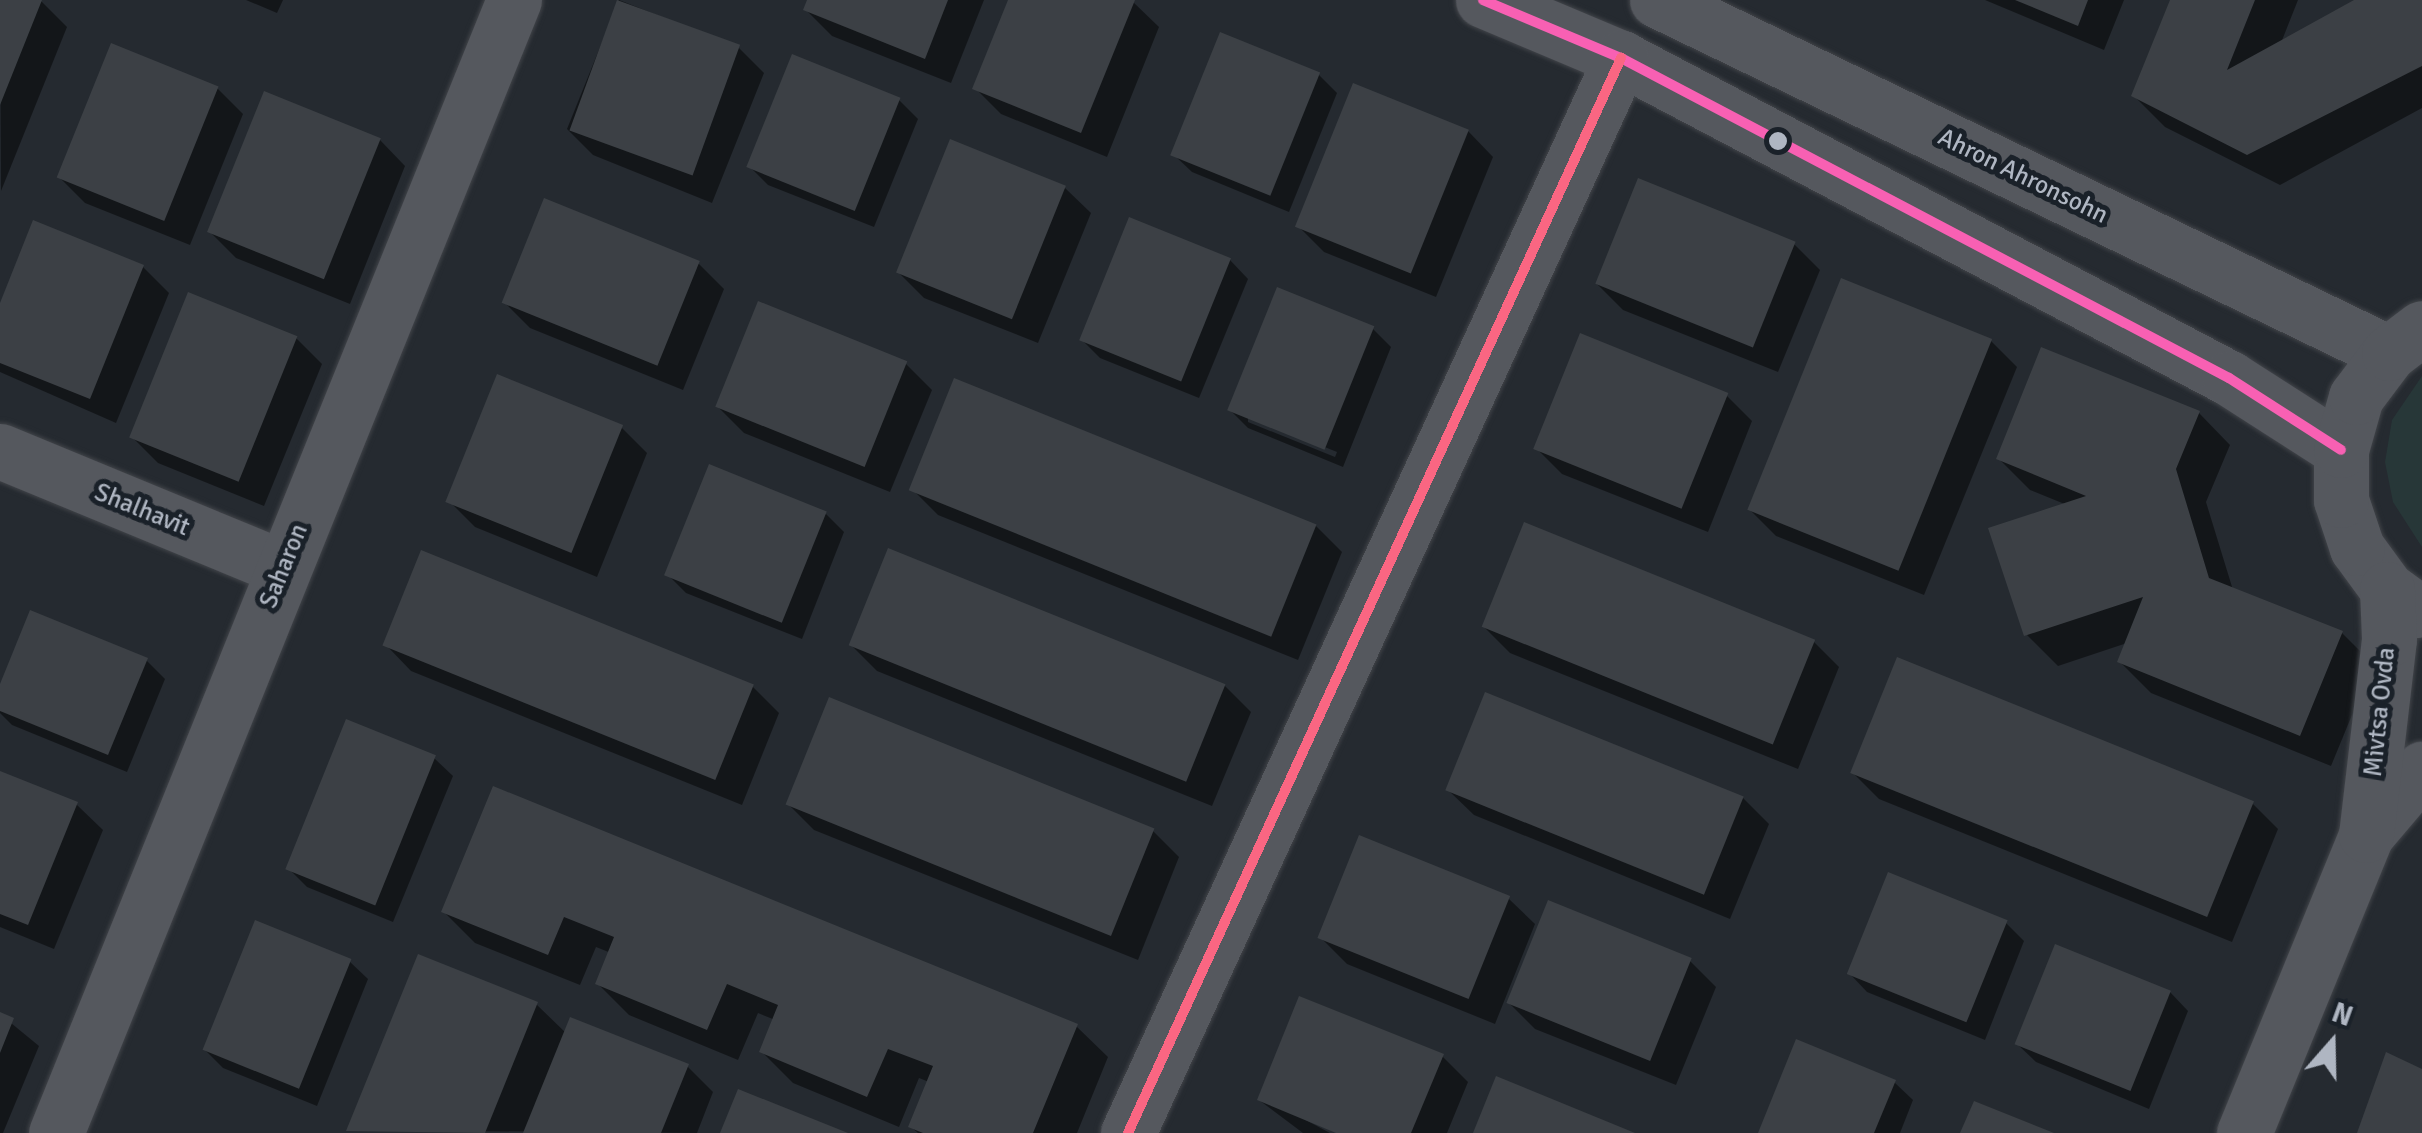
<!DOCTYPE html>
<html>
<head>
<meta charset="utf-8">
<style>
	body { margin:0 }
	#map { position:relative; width:2422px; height:1133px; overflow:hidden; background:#252a30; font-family:Signika,sans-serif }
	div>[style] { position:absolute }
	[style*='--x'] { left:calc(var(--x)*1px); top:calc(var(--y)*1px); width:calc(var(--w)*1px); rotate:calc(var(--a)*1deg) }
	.green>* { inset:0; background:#273738 }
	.shadow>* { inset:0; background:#0007 }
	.building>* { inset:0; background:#3c4045; transform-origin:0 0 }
	.roads { filter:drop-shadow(0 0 2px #414449) drop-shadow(0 0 2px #414449) }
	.minor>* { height:55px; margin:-27.5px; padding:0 27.5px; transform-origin:27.5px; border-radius:27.5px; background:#55585e }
	.bus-1>* { height:10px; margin:-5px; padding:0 5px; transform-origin:5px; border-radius:5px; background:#f860b3 }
	.bus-2>* { height:10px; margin:-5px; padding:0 5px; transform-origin:5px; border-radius:5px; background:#fa6682 }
	.dots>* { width:28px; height:28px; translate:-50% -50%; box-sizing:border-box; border:5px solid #1a2129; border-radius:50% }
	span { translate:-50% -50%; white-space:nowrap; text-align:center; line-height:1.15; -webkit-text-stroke:10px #1a2129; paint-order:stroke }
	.street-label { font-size:25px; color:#afb6c2 }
	.north { position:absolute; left:2282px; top:993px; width:100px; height:100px; -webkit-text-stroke:8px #1a2129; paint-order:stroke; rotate:20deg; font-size:28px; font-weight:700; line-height:40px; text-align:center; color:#afb6c2 }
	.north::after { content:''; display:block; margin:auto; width:35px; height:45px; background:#afb6c2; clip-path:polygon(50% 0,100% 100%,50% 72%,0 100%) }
</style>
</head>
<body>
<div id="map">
	<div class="green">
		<i style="clip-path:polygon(2422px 376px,2422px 547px,2393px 502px,2385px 462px,2392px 420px)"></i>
	</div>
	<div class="shadow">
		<i style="clip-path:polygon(0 0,40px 0,67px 27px,1px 191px)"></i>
		<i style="clip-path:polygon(246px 0,283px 0,277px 13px)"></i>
		<i style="clip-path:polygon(619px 0,738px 47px,764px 73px,712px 203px,593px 155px,567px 129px)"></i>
		<i style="clip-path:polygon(810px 0,984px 0,951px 83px,832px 36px,806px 10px)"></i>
		<i style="clip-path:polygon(1011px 0,1131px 0,1159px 27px,1107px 157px,1001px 114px,975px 88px)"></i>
		<i style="clip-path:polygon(1985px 0,2124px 0,2104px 50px)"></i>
		<i style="clip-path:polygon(2173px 0,2298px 0,2281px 43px,2359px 0,2422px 0,2422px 108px,2280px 185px,2165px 127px,2134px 96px)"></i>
		<i style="clip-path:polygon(793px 58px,899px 100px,918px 119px,874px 227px,768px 185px,749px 166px)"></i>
		<i style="clip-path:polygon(1319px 75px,1337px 93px,1289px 212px,1192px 172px,1173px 154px)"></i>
		<i style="clip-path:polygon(217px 88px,243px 114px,190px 245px,85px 203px,59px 177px)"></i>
		<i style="clip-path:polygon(1468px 131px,1493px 157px,1436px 297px,1324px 252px,1298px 226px)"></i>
		<i style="clip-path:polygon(380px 140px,405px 166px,350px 304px,236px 258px,210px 232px)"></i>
		<i style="clip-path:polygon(1065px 188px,1091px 213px,1038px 343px,924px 298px,898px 272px)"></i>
		<i style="clip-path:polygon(1794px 244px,1820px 270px,1778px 372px,1623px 310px,1597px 284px)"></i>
		<i style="clip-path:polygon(1230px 260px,1248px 279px,1199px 398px,1100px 358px,1081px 339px)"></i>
		<i style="clip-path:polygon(699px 264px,724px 289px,683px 390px,530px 328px,504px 302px)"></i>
		<i style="clip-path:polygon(143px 267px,169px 293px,116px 423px,0 372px,0 309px)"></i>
		<i style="clip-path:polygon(evenodd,1373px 329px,1391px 347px,1343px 467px,1248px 428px,1230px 410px,1373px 329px,1248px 416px,1337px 452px,1335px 457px,1248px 422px,1248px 416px)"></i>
		<i style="clip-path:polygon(296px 338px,322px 364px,264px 506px,158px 463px,132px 437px)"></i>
		<i style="clip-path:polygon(1991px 341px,2017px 367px,1924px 595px,1776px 536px,1750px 510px)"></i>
		<i style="clip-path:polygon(906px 364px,932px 390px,890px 492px,744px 433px,718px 407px)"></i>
		<i style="clip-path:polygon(1726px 395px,1752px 421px,1708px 532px,1562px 474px,1536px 448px)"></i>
		<i style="clip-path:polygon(2199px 413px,2230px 445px,2206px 502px,2233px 590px,2342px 633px,2373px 664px,2331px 766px,2151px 693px,2120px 662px,2127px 643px,2058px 666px,2027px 635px,2067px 505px,2030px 490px,1999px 459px)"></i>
		<i style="clip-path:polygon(622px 428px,647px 453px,597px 577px,475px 527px,449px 501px)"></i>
		<i style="clip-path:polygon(912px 489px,1316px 526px,1342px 552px,1298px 660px,938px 515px)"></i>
		<i style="clip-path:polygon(826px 514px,844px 532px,802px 639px,686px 593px,667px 574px)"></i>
		<i style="clip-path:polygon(1484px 627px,1813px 641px,1839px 667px,1798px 769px,1510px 653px)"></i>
		<i style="clip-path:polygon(386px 645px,753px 687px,779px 713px,742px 805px,411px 671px)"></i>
		<i style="clip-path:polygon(851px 645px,1225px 686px,1251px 712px,1212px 806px,877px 671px)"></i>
		<i style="clip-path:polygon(146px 660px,165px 679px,127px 772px,12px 725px,0 713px,0 691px)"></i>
		<i style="clip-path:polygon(434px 758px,453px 776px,393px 922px,307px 887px,289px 869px)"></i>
		<i style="clip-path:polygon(1853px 773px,2252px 803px,2278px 829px,2232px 942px,1879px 799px)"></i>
		<i style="clip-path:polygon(0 774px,77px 805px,103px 830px,54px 949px,0 927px)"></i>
		<i style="clip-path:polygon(494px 789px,1076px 1026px,1108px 1057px,1077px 1133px,918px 1133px,911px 1127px,929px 1082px,919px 1078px,899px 1127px,793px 1083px,762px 1052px,775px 1020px,758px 1013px,738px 1060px,629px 1015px,598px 984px,611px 953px,596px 947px,580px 985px,475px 943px,444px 912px)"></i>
		<i style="clip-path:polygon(1448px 790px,1743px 798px,1769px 824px,1730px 919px,1474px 815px)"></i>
		<i style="clip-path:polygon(788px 804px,1153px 831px,1179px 857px,1138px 960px,814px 830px)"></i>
		<i style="clip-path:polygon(1509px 899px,1535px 924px,1495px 1024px,1347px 964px,1321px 938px)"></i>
		<i style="clip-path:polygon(2006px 923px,2024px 941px,1985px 1040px,1867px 992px,1849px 973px)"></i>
		<i style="clip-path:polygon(349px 961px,368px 979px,317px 1106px,223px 1068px,205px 1050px)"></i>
		<i style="clip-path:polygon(1690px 961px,1716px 987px,1676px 1085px,1535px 1029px,1509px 1003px)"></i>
		<i style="clip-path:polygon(2170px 992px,2188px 1011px,2149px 1109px,2036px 1062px,2017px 1044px)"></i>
		<i style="clip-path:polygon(536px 1004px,566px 1033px,688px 1067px,713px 1092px,697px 1133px,349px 1130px)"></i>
		<i style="clip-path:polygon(0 1014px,39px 1046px,3px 1133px,0 1133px)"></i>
		<i style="clip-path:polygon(1442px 1056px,1468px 1082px,1447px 1133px,1343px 1133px,1287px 1110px,1330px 1133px,1303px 1133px,1259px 1100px)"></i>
		<i style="clip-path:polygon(1894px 1082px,1913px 1100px,1900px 1133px,1761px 1133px)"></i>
	</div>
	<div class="building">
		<i style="clip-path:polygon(0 0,42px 0,0 105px)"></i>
		<i style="left:617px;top:0;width:131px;height:139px;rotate:20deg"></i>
		<i style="clip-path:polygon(807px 0,948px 0,925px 59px,803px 10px)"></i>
		<i style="clip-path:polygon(1008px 0,1135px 0,1081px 133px,972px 89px)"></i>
		<i style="clip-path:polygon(2015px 0,2088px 0,2078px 26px)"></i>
		<i style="clip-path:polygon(2170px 0,2255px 0,2227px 70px,2354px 0,2422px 0,2422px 66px,2247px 155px,2131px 96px)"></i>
		<i style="left:1220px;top:32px;width:108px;height:133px;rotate:22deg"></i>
		<i style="left:111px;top:43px;width:116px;height:145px;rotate:22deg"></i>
		<i style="left:792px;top:54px;width:117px;height:122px;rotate:22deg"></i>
		<i style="left:1353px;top:83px;width:125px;height:155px;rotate:22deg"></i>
		<i style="left:264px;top:91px;width:126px;height:152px;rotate:22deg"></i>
		<i style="left:950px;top:139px;width:125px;height:144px;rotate:22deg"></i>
		<i style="left:1638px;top:178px;width:170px;height:114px;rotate:22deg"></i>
		<i style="left:544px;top:198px;width:168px;height:113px;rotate:22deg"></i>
		<i style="left:1129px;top:217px;width:110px;height:133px;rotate:22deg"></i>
		<i style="clip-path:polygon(33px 220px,144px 265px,90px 399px,0 363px,0 303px)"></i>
		<i style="left:1841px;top:278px;width:163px;height:250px;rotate:22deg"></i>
		<i style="left:1277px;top:287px;width:105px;height:133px;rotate:22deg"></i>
		<i style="left:188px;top:292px;width:118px;height:157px;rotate:22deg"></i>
		<i style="left:758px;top:301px;width:161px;height:114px;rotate:22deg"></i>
		<i style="left:1580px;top:333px;width:160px;height:125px;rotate:22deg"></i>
		<i style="clip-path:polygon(2041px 347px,2200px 411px,2176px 469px,2209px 578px,2343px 631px,2300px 736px,2117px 662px,2143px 597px,2024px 636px,1988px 528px,2086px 496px,1996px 459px)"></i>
		<i style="left:497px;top:374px;width:136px;height:138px;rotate:22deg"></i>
		<i style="left:954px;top:378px;width:391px;height:121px;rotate:22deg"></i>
		<i style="left:709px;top:464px;width:127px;height:120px;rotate:22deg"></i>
		<i style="left:1524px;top:522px;width:314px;height:113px;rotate:22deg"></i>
		<i style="left:888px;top:548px;width:364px;height:105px;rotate:22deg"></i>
		<i style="left:421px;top:550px;width:359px;height:103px;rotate:22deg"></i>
		<i style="clip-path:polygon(30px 610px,148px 658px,108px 755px,0 711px,0 684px)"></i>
		<i style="left:1897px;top:657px;width:385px;height:125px;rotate:22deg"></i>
		<i style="left:1485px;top:692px;width:279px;height:106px;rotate:22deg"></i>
		<i style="left:829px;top:697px;width:351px;height:116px;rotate:22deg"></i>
		<i style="left:346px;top:719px;width:97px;height:162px;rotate:22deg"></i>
		<i style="clip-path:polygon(0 771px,78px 802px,28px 925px,0 914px)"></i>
		<i style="clip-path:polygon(493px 786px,1078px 1024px,1033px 1133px,923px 1133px,908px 1127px,933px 1066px,888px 1049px,867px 1097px,759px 1052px,778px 1005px,727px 984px,707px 1030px,595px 984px,614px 937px,564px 917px,548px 955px,441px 912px)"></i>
		<i style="left:1359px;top:835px;width:163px;height:111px;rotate:22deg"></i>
		<i style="left:1888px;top:872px;width:129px;height:110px;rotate:22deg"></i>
		<i style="left:1548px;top:900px;width:155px;height:111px;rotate:22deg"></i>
		<i style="left:255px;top:920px;width:104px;height:140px;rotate:22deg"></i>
		<i style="left:2055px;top:944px;width:125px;height:108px;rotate:22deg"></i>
		<i style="clip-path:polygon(418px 954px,538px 1002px,485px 1133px,346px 1131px)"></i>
		<i style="clip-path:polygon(1299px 996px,1444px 1054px,1411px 1133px,1336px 1133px,1257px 1100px)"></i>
		<i style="clip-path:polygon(0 1012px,14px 1018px,0 1053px)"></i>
		<i style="clip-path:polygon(570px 1017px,689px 1064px,661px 1133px,523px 1133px)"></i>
		<i style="clip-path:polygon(1796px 1039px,1896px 1080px,1874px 1133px,1758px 1133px)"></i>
		<i style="clip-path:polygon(2386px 1052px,2422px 1069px,2422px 1133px,2357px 1133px)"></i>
		<i style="clip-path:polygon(1496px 1076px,1635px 1133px,1473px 1133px)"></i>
		<i style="clip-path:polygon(738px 1089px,848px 1133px,720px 1133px)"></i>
		<i style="clip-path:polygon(1974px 1101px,2054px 1133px,1960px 1133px)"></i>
	</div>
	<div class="roads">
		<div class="minor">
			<i style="--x:1483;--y:0;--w:150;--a:22.8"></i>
			<i style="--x:1621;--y:58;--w:687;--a:27.76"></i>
			<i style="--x:2229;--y:378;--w:133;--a:32.7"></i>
			<i style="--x:1657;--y:0;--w:813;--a:25.75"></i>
			<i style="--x:0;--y:451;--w:307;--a:22.4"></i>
			<i style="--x:2416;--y:610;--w:36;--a:-144"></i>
			<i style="--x:2387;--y:589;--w:51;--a:-126.2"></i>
			<i style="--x:2357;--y:548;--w:51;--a:-108.4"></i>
			<i style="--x:2341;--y:500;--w:50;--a:-90"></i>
			<i style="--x:2341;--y:450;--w:55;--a:-74.2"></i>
			<i style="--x:2356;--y:397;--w:55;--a:-53.1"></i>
			<i style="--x:2389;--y:353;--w:41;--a:-37.1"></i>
			<i style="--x:2366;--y:835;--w:87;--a:-49.7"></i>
			<i style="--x:56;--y:1133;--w:1222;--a:-67.99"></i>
			<i style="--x:1128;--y:1133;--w:1183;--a:-65.36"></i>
			<i style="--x:2244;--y:1133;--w:322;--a:-67.7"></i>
			<i style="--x:2366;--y:835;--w:197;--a:-83.3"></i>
			<i style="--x:2389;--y:639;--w:50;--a:-92.3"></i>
		</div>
	</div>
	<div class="bus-1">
		<i style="--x:1483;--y:0;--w:150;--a:22.8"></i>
		<i style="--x:1621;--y:58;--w:687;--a:27.76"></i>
		<i style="--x:2229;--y:378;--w:133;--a:32.7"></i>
	</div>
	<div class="bus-2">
		<i style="--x:1128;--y:1133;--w:1183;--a:-65.36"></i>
	</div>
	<div class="dots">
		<i style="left:1778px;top:141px;background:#afb6c2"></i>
	</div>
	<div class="street-label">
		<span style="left:2023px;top:176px;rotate:26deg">Ahron Ahronsohn</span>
		<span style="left:142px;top:510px;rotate:22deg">Shalhavit</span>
		<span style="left:284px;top:566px;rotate:-68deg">Saharon</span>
		<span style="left:2380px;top:712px;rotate:-84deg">Mivtsa Ovda</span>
	</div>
	<div class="north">N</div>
</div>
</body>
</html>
